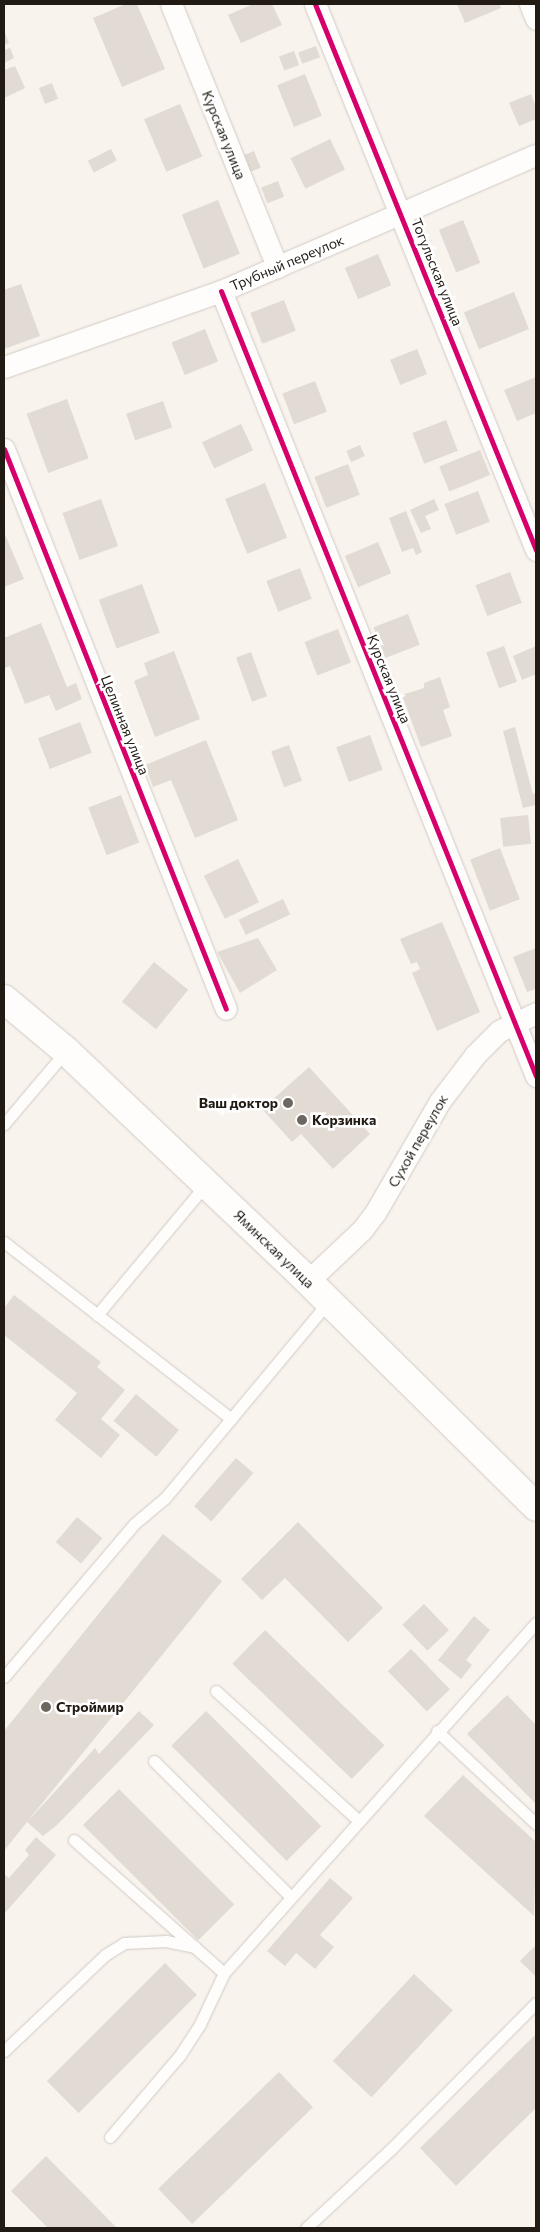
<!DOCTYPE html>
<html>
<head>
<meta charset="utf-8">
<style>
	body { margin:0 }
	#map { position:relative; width:540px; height:2232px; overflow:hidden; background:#f9f3ed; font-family:Commissioner,sans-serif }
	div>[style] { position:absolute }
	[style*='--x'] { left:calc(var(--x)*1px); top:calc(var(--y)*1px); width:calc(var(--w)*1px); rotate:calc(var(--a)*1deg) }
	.building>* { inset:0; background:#e1dbd4; transform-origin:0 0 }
	.roads { filter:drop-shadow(0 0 1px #d0cac4) drop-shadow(0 0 1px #d0cac4) }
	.lane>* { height:11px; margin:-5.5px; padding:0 5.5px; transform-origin:5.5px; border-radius:5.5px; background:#fefdfc }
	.street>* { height:21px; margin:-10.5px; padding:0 10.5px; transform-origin:10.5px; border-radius:10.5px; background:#fefdfc }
	.primary>* { height:28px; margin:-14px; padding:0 14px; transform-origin:14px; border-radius:14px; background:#fefdfc }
	.cycleway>* { height:5px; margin:-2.5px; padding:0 2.5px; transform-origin:2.5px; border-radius:2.5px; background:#d6006c }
	.dots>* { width:14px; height:14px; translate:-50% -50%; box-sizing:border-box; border:2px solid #fff; border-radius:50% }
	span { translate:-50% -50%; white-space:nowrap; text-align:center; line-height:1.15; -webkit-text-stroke:5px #fff; paint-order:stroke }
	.street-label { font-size:14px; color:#211b14 }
	.poi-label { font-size:14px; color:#211b14; font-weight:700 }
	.right { translate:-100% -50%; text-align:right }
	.left { translate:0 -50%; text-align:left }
	.frame { position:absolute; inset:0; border:5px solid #211b14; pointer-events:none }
</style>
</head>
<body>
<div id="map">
	<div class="building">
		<i style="clip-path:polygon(126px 4px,137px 4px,165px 69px,122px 87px,93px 18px)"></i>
		<i style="clip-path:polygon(253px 4px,272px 4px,282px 25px,241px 43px,228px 15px)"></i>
		<i style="clip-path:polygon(457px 4px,499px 4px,501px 8px,465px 23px)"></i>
		<i style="clip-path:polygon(4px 30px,9px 43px,4px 45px)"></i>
		<i style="left:316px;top:46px;width:12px;height:19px;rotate:70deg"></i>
		<i style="clip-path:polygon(10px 48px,14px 58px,4px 63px,4px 50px)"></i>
		<i style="left:294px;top:51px;width:15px;height:16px;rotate:70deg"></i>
		<i style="clip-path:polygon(15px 66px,25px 88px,4px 98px,4px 70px)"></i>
		<i style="left:305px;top:74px;width:45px;height:30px;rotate:68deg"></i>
		<i style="left:52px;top:83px;width:17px;height:14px;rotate:69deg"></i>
		<i style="clip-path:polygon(531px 94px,536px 107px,536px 119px,519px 126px,509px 103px)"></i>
		<i style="left:180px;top:104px;width:57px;height:39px;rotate:67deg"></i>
		<i style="left:330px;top:139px;width:34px;height:44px;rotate:64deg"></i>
		<i style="left:111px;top:149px;width:13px;height:26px;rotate:63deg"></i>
		<i style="left:254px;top:151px;width:18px;height:12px;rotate:68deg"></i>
		<i style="left:278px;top:181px;width:17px;height:18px;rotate:69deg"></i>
		<i style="left:218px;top:200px;width:58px;height:39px;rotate:68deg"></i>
		<i style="left:463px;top:220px;width:46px;height:26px;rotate:68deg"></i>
		<i style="left:378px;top:254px;width:34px;height:36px;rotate:67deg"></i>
		<i style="clip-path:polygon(21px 284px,40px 336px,4px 349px,4px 290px)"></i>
		<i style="left:514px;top:292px;width:40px;height:54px;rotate:68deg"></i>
		<i style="left:284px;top:300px;width:33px;height:36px;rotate:69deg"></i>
		<i style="left:205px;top:329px;width:35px;height:36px;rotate:68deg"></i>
		<i style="left:417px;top:349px;width:27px;height:29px;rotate:68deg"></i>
		<i style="clip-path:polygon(536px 377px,536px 413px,517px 421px,504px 390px)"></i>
		<i style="left:315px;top:381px;width:33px;height:35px;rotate:69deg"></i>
		<i style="left:67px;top:399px;width:63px;height:43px;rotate:70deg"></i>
		<i style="left:163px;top:401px;width:28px;height:39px;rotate:71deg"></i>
		<i style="left:446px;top:420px;width:33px;height:36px;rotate:69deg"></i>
		<i style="left:241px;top:424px;width:29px;height:43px;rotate:65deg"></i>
		<i style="left:360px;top:445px;width:12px;height:15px;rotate:66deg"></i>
		<i style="left:480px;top:450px;width:27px;height:44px;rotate:68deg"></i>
		<i style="left:348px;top:464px;width:33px;height:36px;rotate:69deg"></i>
		<i style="left:265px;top:483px;width:59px;height:43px;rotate:68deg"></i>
		<i style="left:478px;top:491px;width:33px;height:36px;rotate:69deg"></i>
		<i style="left:101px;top:499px;width:50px;height:41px;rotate:70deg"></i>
		<i style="clip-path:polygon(434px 499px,439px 510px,425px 516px,431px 529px,421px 533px,410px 510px)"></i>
		<i style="clip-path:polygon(406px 511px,422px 552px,416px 555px,413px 548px,402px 552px,389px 518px)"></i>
		<i style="clip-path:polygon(4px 532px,24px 579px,4px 587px)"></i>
		<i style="left:378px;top:542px;width:34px;height:36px;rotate:67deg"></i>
		<i style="left:300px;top:568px;width:33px;height:36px;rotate:69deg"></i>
		<i style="left:510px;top:572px;width:33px;height:37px;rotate:69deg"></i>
		<i style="left:142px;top:584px;width:52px;height:46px;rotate:70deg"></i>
		<i style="left:408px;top:614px;width:33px;height:37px;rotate:69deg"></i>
		<i style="clip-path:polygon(41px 623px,67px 687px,76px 683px,82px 699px,56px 711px,49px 695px,25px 704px,10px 666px,4px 668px,4px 638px)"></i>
		<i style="left:338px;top:629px;width:36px;height:36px;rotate:69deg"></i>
		<i style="left:504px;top:646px;width:38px;height:19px;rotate:70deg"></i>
		<i style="clip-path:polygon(536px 646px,536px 674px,522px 680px,513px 656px)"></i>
		<i style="clip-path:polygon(174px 651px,200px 719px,155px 737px,134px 681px,148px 675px,144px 663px)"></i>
		<i style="left:251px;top:652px;width:47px;height:16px;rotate:70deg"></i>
		<i style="clip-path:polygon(440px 677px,450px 707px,443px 710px,452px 736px,421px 747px,402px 695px,424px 688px,424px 683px)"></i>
		<i style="left:80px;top:722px;width:33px;height:45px;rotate:69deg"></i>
		<i style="clip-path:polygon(515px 727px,533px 794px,536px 793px,536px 805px,523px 808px,503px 731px)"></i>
		<i style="left:370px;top:735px;width:37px;height:36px;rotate:70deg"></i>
		<i style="clip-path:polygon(206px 740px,238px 820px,195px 838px,171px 780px,153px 787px,145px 765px)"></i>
		<i style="left:289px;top:745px;width:38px;height:19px;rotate:70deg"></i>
		<i style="left:121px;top:795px;width:51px;height:35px;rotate:69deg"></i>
		<i style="left:528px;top:815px;width:29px;height:28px;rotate:84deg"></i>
		<i style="left:500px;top:848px;width:55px;height:32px;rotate:69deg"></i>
		<i style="left:238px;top:859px;width:48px;height:38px;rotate:64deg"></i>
		<i style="left:283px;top:899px;width:17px;height:49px;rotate:65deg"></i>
		<i style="clip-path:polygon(442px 922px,480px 1012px,437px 1031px,412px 973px,420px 969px,417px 962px,411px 964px,400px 939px)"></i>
		<i style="clip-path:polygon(258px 938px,277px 970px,240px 993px,217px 952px)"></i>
		<i style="clip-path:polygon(536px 948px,536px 989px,527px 992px,513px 957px)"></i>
		<i style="left:154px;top:962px;width:44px;height:51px;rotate:39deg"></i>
		<i style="clip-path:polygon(309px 1067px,370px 1134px,333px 1169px,301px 1134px,292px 1142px,262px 1109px)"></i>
		<i style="clip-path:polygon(14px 1295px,101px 1362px,97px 1367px,125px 1390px,101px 1419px,120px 1435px,101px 1458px,55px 1420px,77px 1393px,4px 1335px,4px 1308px)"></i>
		<i style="left:136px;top:1394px;width:56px;height:35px;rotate:40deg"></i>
		<i style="left:236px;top:1458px;width:23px;height:64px;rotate:41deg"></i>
		<i style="left:77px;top:1517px;width:33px;height:33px;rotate:40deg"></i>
		<i style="clip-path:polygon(298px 1522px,383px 1608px,348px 1642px,285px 1578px,262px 1600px,241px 1579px)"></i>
		<i style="clip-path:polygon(163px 1534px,222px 1581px,27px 1822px,95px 1748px,99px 1754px,139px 1711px,154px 1725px,57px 1825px,43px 1836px,27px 1822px,4px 1851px,4px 1731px)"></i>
		<i style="left:424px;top:1604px;width:36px;height:30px;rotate:46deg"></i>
		<i style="clip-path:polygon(474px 1616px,490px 1630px,466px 1660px,472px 1665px,461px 1679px,438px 1660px)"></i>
		<i style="left:265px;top:1630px;width:166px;height:47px;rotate:44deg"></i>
		<i style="left:411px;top:1649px;width:56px;height:32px;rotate:46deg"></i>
		<i style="clip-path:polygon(507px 1695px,536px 1725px,536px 1804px,467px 1734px)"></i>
		<i style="left:206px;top:1711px;width:163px;height:49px;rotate:45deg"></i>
		<i style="clip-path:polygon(463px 1775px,536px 1842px,534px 1916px,424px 1816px)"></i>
		<i style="left:119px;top:1789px;width:163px;height:51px;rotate:45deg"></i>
		<i style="clip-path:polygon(36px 1837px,56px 1855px,4px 1914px,4px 1874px,9px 1878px,29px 1855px,25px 1850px)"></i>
		<i style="clip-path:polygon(330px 1878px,353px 1898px,320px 1935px,334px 1947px,315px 1969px,296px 1953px,285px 1966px,267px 1951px)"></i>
		<i style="clip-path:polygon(536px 1945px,536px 1975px,535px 1976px,520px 1961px)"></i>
		<i style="left:165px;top:1963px;width:45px;height:167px;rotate:45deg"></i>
		<i style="left:414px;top:1974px;width:53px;height:119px;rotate:43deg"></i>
		<i style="clip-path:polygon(536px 2034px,536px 2108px,456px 2186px,420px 2148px)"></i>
		<i style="left:279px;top:2072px;width:49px;height:168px;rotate:46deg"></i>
		<i style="clip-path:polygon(46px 2156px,117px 2228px,48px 2228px,11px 2191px)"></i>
	</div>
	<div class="roads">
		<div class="lane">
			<i style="--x:4;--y:1124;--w:96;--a:-49.7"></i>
			<i style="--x:4;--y:1242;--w:288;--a:37.9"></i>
			<i style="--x:97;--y:1315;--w:170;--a:-50.2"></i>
			<i style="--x:4;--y:1677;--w:201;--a:-49.6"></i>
			<i style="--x:134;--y:1524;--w:40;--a:-40"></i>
			<i style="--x:165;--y:1498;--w:256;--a:-50.2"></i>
			<i style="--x:216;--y:1691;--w:193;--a:42.3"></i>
			<i style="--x:437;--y:1731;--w:136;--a:43.2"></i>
			<i style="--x:154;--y:1761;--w:193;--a:44.8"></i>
			<i style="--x:74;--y:1840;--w:200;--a:41.6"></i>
			<i style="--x:4;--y:2051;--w:139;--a:-43.5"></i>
			<i style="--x:105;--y:1955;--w:22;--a:-32"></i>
			<i style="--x:124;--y:1943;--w:42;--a:-2.7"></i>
			<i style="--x:166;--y:1941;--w:30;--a:12"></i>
			<i style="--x:110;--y:2137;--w:108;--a:-49.5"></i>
			<i style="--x:180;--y:2055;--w:37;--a:-57"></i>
			<i style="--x:200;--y:2024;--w:56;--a:-64.8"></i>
			<i style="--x:224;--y:1973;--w:469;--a:-48.3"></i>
			<i style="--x:306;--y:2228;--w:116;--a:-42.9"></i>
			<i style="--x:391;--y:2149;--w:206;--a:-45.2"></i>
		</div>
		<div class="street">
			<i style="--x:171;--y:4;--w:284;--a:68"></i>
			<i style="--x:315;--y:4;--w:589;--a:67.96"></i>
			<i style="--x:530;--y:4;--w:16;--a:68"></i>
			<i style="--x:221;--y:291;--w:846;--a:68.14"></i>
			<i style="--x:4;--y:367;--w:230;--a:-19.3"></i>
			<i style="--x:221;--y:291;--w:343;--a:-23.4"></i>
			<i style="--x:4;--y:449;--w:602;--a:68.38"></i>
			<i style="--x:308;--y:1281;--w:74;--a:-43.4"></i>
			<i style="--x:362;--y:1230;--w:21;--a:-53"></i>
			<i style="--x:375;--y:1213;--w:129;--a:-59.9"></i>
			<i style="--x:440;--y:1101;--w:58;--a:-52.7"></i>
			<i style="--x:475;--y:1055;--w:34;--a:-45"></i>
			<i style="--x:499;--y:1031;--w:41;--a:-25.9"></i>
		</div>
		<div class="primary">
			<i style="--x:4;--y:999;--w:81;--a:40"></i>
			<i style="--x:66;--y:1051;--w:334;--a:43.5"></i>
			<i style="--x:308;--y:1281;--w:321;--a:44.7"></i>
		</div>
	</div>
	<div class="cycleway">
		<i style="--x:315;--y:4;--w:589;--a:67.96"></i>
		<i style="--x:221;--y:291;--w:846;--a:68.14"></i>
		<i style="--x:4;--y:449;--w:602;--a:68.38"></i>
	</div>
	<div class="dots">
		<i style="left:288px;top:1103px;background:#6d6760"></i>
		<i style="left:302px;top:1120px;background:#6d6760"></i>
		<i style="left:46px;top:1707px;background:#6d6760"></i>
	</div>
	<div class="street-label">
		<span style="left:224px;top:135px;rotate:68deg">Курская улица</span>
		<span style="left:287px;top:263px;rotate:-23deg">Трубный переулок</span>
		<span style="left:437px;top:272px;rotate:68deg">Тогульская улица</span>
		<span style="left:389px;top:679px;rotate:68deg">Курская улица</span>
		<span style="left:125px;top:725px;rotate:68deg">Целинная улица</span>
		<span style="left:418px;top:1141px;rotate:-60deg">Сухой переулок</span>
		<span style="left:274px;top:1249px;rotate:44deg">Яминская улица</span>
	</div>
	<div class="poi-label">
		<span class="right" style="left:278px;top:1103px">Ваш доктор</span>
		<span class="left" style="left:312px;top:1120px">Корзинка</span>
		<span class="left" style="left:56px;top:1707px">Строймир</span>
	</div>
	<div class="frame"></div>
</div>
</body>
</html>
